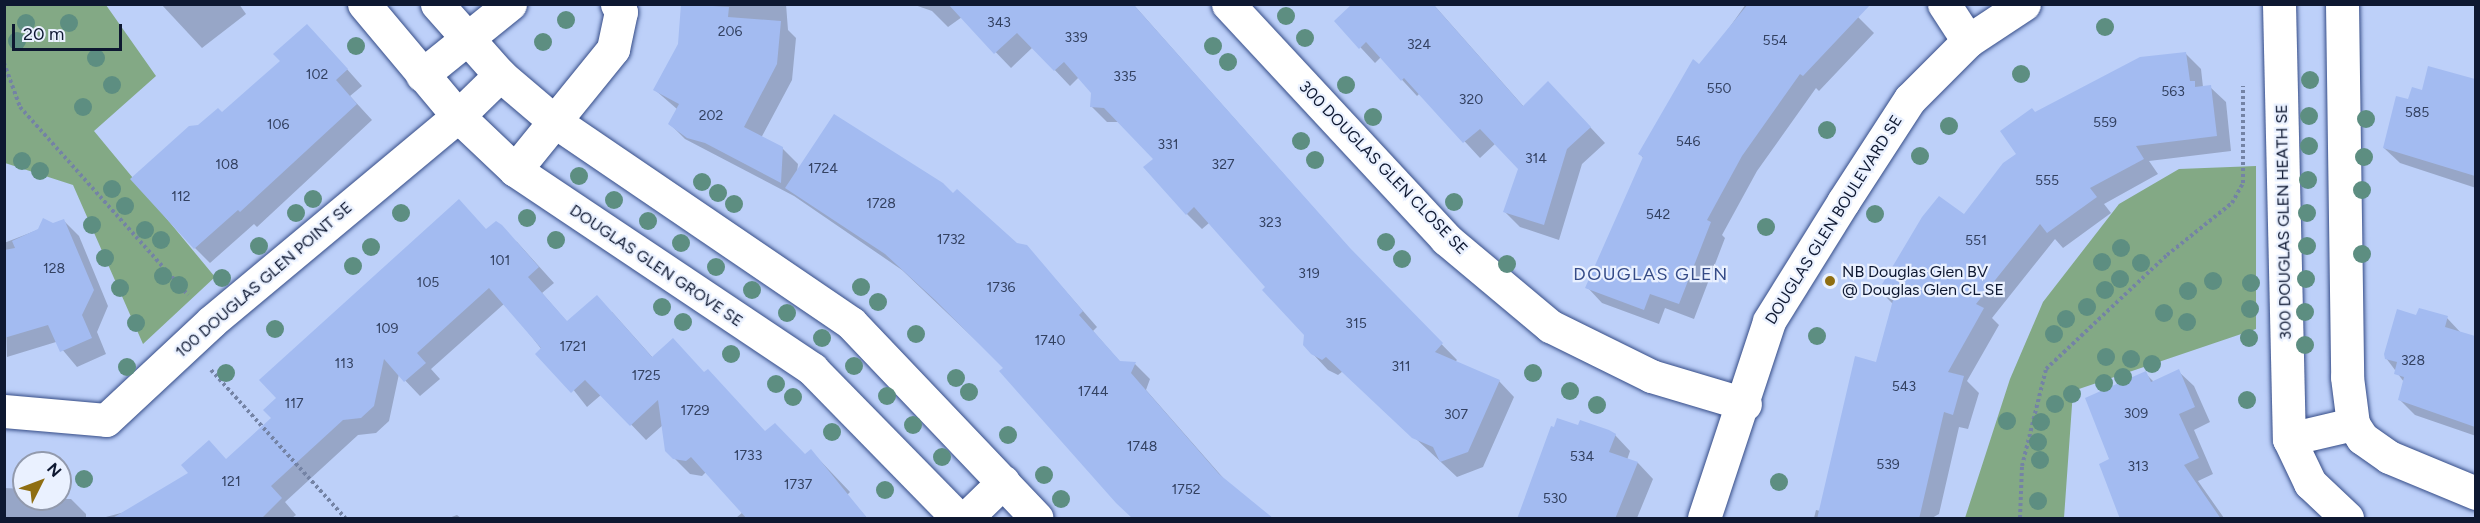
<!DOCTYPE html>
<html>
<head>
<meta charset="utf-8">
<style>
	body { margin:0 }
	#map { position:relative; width:2480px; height:523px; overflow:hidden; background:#bdd0f9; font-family:Figtree,sans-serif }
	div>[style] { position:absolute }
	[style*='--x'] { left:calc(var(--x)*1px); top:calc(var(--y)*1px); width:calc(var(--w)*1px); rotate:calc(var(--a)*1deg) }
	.green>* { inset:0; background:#83a985 }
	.shadow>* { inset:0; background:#0003 }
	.building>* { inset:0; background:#a3bbf1 }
	.path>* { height:4px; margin-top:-2px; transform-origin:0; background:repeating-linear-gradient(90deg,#7483a5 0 3px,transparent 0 6px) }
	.roads { filter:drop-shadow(0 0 2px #354c87) drop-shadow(0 0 2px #354c87) }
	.minor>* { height:33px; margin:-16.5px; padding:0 16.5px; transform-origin:16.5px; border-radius:16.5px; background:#fff }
	.tertiary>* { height:33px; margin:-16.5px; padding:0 16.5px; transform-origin:16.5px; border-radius:16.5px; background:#fff }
	.trees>* { width:18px; height:18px; margin:-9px; border-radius:50%; background:#5d8e81 }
	.dots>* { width:16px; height:16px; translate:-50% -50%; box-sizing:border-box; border:3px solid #eaf1ff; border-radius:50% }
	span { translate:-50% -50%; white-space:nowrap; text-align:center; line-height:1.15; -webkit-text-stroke:4.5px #eaf1ff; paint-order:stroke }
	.number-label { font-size:14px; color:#334161 }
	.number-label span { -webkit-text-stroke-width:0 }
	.street-label { font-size:16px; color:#0e1831 }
	.poi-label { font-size:16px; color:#0e1831 }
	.left { translate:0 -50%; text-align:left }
	.neighbourhood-label { font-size:18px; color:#354b87; letter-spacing:1.5px }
	.frame { position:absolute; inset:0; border:6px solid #0e1831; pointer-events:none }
	.north { position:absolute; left:12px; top:451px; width:60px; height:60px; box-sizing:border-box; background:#eaf1ff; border:2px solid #929aad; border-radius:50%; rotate:48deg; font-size:16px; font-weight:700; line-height:24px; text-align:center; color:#0e1831 }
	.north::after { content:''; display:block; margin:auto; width:21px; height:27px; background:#8f6e12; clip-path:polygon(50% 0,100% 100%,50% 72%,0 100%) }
	.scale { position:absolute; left:12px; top:24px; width:110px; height:27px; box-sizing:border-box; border:3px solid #0e1831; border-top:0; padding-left:8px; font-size:18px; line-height:21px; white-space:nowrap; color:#0e1831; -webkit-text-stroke:4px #eaf1ff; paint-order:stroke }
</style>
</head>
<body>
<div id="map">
	<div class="green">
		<i style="clip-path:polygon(5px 5px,106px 5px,156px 76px,94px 131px,215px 277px,143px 344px,73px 185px,5px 163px)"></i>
		<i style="clip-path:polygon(2256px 166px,2256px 329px,2073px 391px,2064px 518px,1965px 518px,2010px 379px,2043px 302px,2119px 204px,2179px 169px)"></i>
	</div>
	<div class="shadow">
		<i style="clip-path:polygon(161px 4px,239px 4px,246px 14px,202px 48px)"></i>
		<i style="clip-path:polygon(683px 4px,786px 4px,788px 30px,796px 38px,792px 80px,761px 138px,782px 148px,798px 164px,797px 172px,953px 195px,1016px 245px,1027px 247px,1097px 327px,1093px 331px,1121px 363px,1135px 364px,1150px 379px,1146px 390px,1225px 480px,1005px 368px,902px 270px,794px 196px,685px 139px,670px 124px,677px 109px,655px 90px,679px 44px)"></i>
		<i style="clip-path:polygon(912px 4px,1133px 4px,1365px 266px,1457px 360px,1455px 362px,1499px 381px,1514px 397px,1483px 467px,1457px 477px,1343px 371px,1338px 375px,1328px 370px,1312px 353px,1305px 334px,1267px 287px,1209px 223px,1202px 229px,1187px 214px,1155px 159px,1121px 122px,1107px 122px,1091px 106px,1093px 92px,1079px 77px,1070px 86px,1033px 47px,1011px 68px,962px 17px,948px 27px,932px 11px)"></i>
		<i style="clip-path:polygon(1433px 4px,1524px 107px,1564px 99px,1605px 143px,1582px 164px,1559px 240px,1520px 227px,1505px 212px,1519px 169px,1496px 143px,1480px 158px,1420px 93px,1417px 96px,1381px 57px,1375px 63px,1336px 21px)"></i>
		<i style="clip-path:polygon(1746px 4px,1865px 4px,1856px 15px,1874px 33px,1819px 91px,1816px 88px,1757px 171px,1722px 235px,1725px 238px,1694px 319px,1665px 308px,1659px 324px,1602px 303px,1587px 287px,1644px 159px,1640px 154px)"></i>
		<i style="clip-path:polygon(322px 41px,362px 86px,350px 96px,372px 120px,257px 227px,254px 224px,210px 263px,195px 248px,198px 127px,222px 114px,282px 61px)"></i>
		<i style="clip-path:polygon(2185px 53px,2201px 69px,2203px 87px,2210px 87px,2226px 102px,2231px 151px,2149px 161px,2158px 174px,2104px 204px,2111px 213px,2063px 248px,2055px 239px,1992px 318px,1999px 325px,1967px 381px,1979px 393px,1968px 429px,1959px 427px,1939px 514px,1932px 518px,1814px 518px,1816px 510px,1820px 511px,1877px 364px,1894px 305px,1880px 291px,1964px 216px,2018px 154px,2035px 113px)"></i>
		<i style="clip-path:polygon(2469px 83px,2476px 86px,2476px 188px,2400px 163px,2384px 148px,2409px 101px,2423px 92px)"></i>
		<i style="clip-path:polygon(63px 220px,79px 236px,108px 306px,97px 332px,106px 354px,77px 367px,56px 342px,7px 357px,4px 243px)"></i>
		<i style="clip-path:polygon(487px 230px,517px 242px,554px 283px,542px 293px,568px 323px,612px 312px,653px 358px,705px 374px,708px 371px,766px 433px,805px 456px,811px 451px,850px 492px,847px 495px,867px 518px,736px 518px,743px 512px,706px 472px,702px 476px,690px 474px,674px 458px,663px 425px,646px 440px,602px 394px,587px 407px,505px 303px,431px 369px,440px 379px,420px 396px,399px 374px,389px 421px,376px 433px,358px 435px,285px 502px,296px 515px,292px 518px,102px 518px,125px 512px,227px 460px)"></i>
		<i style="clip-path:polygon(2417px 317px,2447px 318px,2462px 334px,2476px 339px,2476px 436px,2415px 415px,2400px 400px,2404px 382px,2386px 358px)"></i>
		<i style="clip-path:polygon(2178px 371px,2194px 386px,2210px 422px,2194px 430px,2213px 474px,2198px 481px,2224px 518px,2123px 518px,2100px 465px,2111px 460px,2145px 373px,2154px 382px)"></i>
		<i style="clip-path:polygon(1615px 435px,1630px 451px,1627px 460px,1638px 463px,1653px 479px,1637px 518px,1519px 518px)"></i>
		<i style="clip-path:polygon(4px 488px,24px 489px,24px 499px,71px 499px,86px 514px,86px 518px,4px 518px)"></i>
		<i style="clip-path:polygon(457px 515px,461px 518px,449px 518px)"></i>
	</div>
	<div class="building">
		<i style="clip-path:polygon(681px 4px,729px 7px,728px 17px,781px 21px,777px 64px,744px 127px,783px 147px,781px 183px,705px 143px,687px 138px,668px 124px,679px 104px,653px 90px,678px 44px)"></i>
		<i style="clip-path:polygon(948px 4px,1133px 4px,1350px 248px,1443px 343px,1435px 352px,1500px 380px,1468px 452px,1440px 462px,1433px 447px,1412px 438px,1326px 357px,1322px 360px,1311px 354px,1303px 345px,1304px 335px,1262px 290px,1265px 287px,1194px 207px,1186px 215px,1143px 167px,1153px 159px,1104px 108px,1090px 107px,1091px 93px,1064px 62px,1054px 71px,1017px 33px,994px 54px)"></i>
		<i style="clip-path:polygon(1352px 4px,1433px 4px,1523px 106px,1548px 81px,1591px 127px,1567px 149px,1544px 225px,1503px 212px,1518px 169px,1480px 129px,1463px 143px,1404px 78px,1401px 81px,1366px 42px,1359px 49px,1334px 21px)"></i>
		<i style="clip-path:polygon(1748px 4px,1871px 4px,1803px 76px,1800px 74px,1742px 156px,1707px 220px,1711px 222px,1679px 304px,1650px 294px,1644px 310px,1585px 288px,1643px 157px,1638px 154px,1693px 59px,1699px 64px)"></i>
		<i style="clip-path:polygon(307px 24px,348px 69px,336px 80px,357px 104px,240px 212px,238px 210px,194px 249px,130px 179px,189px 126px,198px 125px,218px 108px,222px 112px,280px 61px,273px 54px)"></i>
		<i style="clip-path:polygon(2186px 52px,2190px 81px,2195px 81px,2195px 87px,2211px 85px,2217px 136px,2136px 146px,2144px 159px,2090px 188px,2097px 197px,2047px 233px,2040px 224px,1976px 304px,1984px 308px,1948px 372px,1964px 376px,1953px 415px,1944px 412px,1919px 519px,1817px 519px,1855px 356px,1876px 362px,1893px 300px,1878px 291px,1922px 217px,1939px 196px,1964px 214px,2003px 163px,2016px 154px,2000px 131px,2032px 108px,2035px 112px,2140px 57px)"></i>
		<i style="clip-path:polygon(2428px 66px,2475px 79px,2475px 176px,2383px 148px,2396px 96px,2408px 99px,2412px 87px,2422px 90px)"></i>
		<i style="clip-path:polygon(834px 114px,943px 183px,953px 193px,957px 189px,1017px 243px,1027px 245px,1083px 311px,1079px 315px,1120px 361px,1136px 362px,1131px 373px,1219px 474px,1274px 519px,1133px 519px,1116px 503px,999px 371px,1003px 368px,935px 300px,885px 254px,785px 188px)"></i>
		<i style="clip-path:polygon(459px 199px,486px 229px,496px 221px,502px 225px,539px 267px,528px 277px,567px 321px,597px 295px,652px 357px,673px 338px,704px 372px,708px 369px,765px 431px,775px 423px,805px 454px,811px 449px,868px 519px,747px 519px,691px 457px,686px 461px,673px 459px,665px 451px,658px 400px,630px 426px,585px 380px,571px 393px,535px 354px,541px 348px,489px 288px,417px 353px,426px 363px,404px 382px,384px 359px,374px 406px,361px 418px,343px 420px,271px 486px,282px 498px,261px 519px,111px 519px,188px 473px,181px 465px,209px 440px,226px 459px,271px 418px,263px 410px,276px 398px,259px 380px)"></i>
		<i style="clip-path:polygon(43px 218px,53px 223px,64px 219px,94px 290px,82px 315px,92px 338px,60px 352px,48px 325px,4px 338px,4px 250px,15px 248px,12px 241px,38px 229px)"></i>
		<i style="clip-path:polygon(2419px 308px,2448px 316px,2445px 327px,2475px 336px,2475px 427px,2398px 400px,2404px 377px,2394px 374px,2397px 362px,2385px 359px,2384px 354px,2397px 309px,2416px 315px)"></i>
		<i style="clip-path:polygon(2179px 369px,2195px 407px,2179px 414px,2199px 458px,2184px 465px,2221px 519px,2120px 519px,2099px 464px,2109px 459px,2085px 398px,2146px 371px,2151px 382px)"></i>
		<i style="clip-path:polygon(1557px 418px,1578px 425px,1580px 420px,1609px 430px,1616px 434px,1609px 452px,1638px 462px,1615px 519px,1517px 519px,1551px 426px,1554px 427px)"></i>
	</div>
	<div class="path">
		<i style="--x:4;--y:63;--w:47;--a:70"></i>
		<i style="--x:20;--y:107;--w:252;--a:48.2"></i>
		<i style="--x:211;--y:370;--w:200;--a:47.8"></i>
		<i style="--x:2020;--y:518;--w:52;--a:-87.8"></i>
		<i style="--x:2022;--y:466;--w:100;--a:-76.1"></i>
		<i style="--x:2046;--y:369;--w:166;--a:-43.3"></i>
		<i style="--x:2167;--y:255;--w:83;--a:-38.7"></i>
		<i style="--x:2232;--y:203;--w:23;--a:-61"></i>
		<i style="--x:2243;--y:183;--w:97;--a:-90"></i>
	</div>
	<div class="roads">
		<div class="minor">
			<i style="--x:364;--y:4;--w:146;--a:50"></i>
			<i style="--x:458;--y:116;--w:79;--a:43.5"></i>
			<i style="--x:515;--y:170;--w:358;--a:33.8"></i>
			<i style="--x:812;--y:369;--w:209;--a:45.6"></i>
			<i style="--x:437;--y:4;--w:95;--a:48.4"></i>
			<i style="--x:500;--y:75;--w:71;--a:40.4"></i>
			<i style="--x:554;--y:121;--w:359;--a:34.2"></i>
			<i style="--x:851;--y:323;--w:269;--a:46.4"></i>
			<i style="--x:1228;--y:4;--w:321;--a:47.1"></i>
			<i style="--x:1446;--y:239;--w:136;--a:39.9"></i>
			<i style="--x:1550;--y:326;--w:113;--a:26.3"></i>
			<i style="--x:1651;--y:376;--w:98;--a:16.6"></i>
			<i style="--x:1944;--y:4;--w:44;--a:57"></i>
			<i style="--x:2279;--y:4;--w:435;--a:88.7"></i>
			<i style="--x:2289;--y:439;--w:49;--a:64.5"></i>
			<i style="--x:2310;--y:483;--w:51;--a:43.4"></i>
			<i style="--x:2342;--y:4;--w:373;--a:89.2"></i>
			<i style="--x:2347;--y:377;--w:47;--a:82.7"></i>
			<i style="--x:2353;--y:424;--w:17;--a:57"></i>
			<i style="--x:2362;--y:438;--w:33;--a:35"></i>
			<i style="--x:2389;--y:457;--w:94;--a:22.5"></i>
			<i style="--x:422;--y:75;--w:113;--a:-38.9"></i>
			<i style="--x:515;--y:170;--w:156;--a:-51"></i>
			<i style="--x:613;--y:49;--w:38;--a:-78"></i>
			<i style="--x:621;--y:12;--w:9;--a:-117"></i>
			<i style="--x:4;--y:411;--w:102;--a:5"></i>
			<i style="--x:106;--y:420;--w:145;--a:-43"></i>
			<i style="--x:212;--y:321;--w:320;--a:-39.8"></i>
			<i style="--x:458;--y:116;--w:59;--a:-44.3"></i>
			<i style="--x:2289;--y:439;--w:66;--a:-13.2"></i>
			<i style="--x:966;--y:518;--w:52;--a:-44.2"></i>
		</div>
		<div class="tertiary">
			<i style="--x:1704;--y:518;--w:207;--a:-71.7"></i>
			<i style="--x:1769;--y:321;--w:140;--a:-58.1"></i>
			<i style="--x:1843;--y:202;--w:123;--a:-57"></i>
			<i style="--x:1910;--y:99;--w:82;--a:-45"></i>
			<i style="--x:1968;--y:41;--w:67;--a:-33.5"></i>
		</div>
	</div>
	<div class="trees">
		<i style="left:1286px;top:16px"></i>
		<i style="left:566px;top:20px"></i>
		<i style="left:26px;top:23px"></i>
		<i style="left:69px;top:23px"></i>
		<i style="left:2105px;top:27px"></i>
		<i style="left:1305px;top:38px"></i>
		<i style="left:17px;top:41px"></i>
		<i style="left:543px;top:42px"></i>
		<i style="left:356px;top:46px"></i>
		<i style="left:1213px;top:46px"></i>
		<i style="left:96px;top:58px"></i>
		<i style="left:1228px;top:62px"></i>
		<i style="left:2021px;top:74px"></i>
		<i style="left:2310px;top:80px"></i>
		<i style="left:112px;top:85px"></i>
		<i style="left:1346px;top:85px"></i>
		<i style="left:83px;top:107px"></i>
		<i style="left:2309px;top:116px"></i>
		<i style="left:1373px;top:117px"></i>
		<i style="left:2366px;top:119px"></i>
		<i style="left:1949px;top:126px"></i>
		<i style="left:1827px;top:130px"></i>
		<i style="left:1301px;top:141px"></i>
		<i style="left:2309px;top:146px"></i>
		<i style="left:1920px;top:156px"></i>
		<i style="left:2364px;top:157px"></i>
		<i style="left:1315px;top:160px"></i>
		<i style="left:22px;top:161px"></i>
		<i style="left:40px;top:171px"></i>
		<i style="left:579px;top:176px"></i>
		<i style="left:2308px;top:180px"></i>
		<i style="left:702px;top:182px"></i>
		<i style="left:112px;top:189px"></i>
		<i style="left:2362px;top:190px"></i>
		<i style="left:718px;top:193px"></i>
		<i style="left:313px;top:199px"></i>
		<i style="left:614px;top:200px"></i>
		<i style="left:1454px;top:202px"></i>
		<i style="left:734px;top:204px"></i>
		<i style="left:125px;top:206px"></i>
		<i style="left:296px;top:213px"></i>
		<i style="left:401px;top:213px"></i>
		<i style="left:2307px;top:213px"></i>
		<i style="left:1875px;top:214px"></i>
		<i style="left:527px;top:218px"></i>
		<i style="left:648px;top:221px"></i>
		<i style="left:92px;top:225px"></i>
		<i style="left:1766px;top:227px"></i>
		<i style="left:145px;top:230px"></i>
		<i style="left:161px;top:240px"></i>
		<i style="left:556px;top:240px"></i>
		<i style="left:1386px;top:242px"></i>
		<i style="left:681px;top:243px"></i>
		<i style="left:259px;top:246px"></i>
		<i style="left:2307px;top:246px"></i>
		<i style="left:371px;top:247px"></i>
		<i style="left:2121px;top:248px"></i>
		<i style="left:2362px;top:254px"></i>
		<i style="left:105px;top:258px"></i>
		<i style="left:1402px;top:259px"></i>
		<i style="left:2102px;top:262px"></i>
		<i style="left:2141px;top:263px"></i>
		<i style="left:1507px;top:264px"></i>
		<i style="left:353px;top:266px"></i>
		<i style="left:716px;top:267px"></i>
		<i style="left:163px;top:276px"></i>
		<i style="left:222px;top:278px"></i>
		<i style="left:2120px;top:279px"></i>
		<i style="left:2306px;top:279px"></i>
		<i style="left:2213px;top:281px"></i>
		<i style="left:2251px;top:283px"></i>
		<i style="left:179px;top:285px"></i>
		<i style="left:861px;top:287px"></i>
		<i style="left:120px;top:288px"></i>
		<i style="left:752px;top:290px"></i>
		<i style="left:2105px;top:290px"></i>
		<i style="left:2188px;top:291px"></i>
		<i style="left:878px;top:302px"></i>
		<i style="left:662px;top:307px"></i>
		<i style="left:2087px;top:307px"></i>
		<i style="left:2250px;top:309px"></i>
		<i style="left:2305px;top:312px"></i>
		<i style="left:787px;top:313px"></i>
		<i style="left:2164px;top:313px"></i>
		<i style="left:2066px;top:319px"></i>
		<i style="left:683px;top:322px"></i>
		<i style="left:2187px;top:322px"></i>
		<i style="left:136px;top:323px"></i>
		<i style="left:275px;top:329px"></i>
		<i style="left:916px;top:334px"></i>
		<i style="left:2054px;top:334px"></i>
		<i style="left:1817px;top:336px"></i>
		<i style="left:822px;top:338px"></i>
		<i style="left:2249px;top:338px"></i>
		<i style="left:2305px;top:345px"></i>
		<i style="left:731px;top:354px"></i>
		<i style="left:2106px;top:357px"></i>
		<i style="left:2131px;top:359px"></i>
		<i style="left:2152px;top:364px"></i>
		<i style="left:854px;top:366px"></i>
		<i style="left:127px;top:367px"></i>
		<i style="left:226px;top:373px"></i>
		<i style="left:1533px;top:373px"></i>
		<i style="left:2123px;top:377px"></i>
		<i style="left:956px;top:378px"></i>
		<i style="left:2104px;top:383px"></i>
		<i style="left:776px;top:384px"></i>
		<i style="left:1570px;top:391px"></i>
		<i style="left:969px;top:392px"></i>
		<i style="left:2072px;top:394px"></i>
		<i style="left:887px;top:396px"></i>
		<i style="left:793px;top:397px"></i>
		<i style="left:2247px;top:400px"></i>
		<i style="left:2055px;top:404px"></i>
		<i style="left:1597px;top:405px"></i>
		<i style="left:2007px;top:421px"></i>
		<i style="left:2041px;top:422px"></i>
		<i style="left:913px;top:425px"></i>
		<i style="left:832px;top:432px"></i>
		<i style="left:1008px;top:435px"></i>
		<i style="left:2038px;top:442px"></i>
		<i style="left:942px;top:457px"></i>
		<i style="left:2040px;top:460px"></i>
		<i style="left:1044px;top:475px"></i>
		<i style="left:84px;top:479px"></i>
		<i style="left:1779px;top:482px"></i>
		<i style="left:885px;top:490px"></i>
		<i style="left:1061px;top:499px"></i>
		<i style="left:2038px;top:501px"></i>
	</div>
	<div class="dots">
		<i style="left:1830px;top:281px;background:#8f6e12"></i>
	</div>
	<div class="number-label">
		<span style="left:999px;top:23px">343</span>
		<span style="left:730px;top:32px">206</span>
		<span style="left:1076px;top:38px">339</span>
		<span style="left:1775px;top:41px">554</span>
		<span style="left:1419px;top:45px">324</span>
		<span style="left:317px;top:75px">102</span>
		<span style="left:1125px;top:77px">335</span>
		<span style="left:1719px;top:89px">550</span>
		<span style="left:2173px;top:92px">563</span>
		<span style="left:1471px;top:100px">320</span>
		<span style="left:2417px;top:113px">585</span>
		<span style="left:711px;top:116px">202</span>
		<span style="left:2105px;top:123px">559</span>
		<span style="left:278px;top:125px">106</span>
		<span style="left:1688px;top:142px">546</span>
		<span style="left:1168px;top:145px">331</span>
		<span style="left:1536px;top:159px">314</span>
		<span style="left:227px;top:165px">108</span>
		<span style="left:1223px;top:165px">327</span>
		<span style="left:823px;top:169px">1724</span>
		<span style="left:2047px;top:181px">555</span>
		<span style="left:181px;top:197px">112</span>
		<span style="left:881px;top:204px">1728</span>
		<span style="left:1658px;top:215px">542</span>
		<span style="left:1270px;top:223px">323</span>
		<span style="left:951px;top:240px">1732</span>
		<span style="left:1976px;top:241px">551</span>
		<span style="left:500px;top:261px">101</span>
		<span style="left:54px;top:269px">128</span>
		<span style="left:1309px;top:274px">319</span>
		<span style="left:428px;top:283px">105</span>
		<span style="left:1001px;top:288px">1736</span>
		<span style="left:1356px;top:324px">315</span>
		<span style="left:387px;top:329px">109</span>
		<span style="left:1050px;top:341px">1740</span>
		<span style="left:573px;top:347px">1721</span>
		<span style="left:2413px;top:361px">328</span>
		<span style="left:344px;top:364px">113</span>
		<span style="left:1401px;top:367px">311</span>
		<span style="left:646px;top:376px">1725</span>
		<span style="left:1904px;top:387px">543</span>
		<span style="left:1093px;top:392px">1744</span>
		<span style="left:294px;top:404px">117</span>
		<span style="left:695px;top:411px">1729</span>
		<span style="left:2136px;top:414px">309</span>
		<span style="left:1456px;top:415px">307</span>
		<span style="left:1142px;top:447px">1748</span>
		<span style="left:748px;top:456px">1733</span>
		<span style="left:1582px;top:457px">534</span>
		<span style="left:1888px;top:465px">539</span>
		<span style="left:2138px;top:467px">313</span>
		<span style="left:231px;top:482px">121</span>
		<span style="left:798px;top:485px">1737</span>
		<span style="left:1186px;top:490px">1752</span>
		<span style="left:1555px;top:499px">530</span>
	</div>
	<div class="street-label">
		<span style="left:1383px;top:168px;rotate:46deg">300 DOUGLAS GLEN CLOSE SE</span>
		<span style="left:1834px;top:220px;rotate:-58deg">DOUGLAS GLEN BOULEVARD SE</span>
		<span style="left:2284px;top:222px;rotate:-91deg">300 DOUGLAS GLEN HEATH SE</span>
		<span style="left:656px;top:266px;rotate:34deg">DOUGLAS GLEN GROVE SE</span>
		<span style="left:264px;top:280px;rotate:-41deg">100 DOUGLAS GLEN POINT SE</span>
	</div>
	<div class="poi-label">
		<span class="left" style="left:1842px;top:281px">NB Douglas Glen BV<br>@ Douglas Glen CL SE</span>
	</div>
	<div class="neighbourhood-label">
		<span style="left:1651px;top:274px">DOUGLAS GLEN</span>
	</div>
	<div class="frame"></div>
	<div class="north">N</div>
	<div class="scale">20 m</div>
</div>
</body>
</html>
